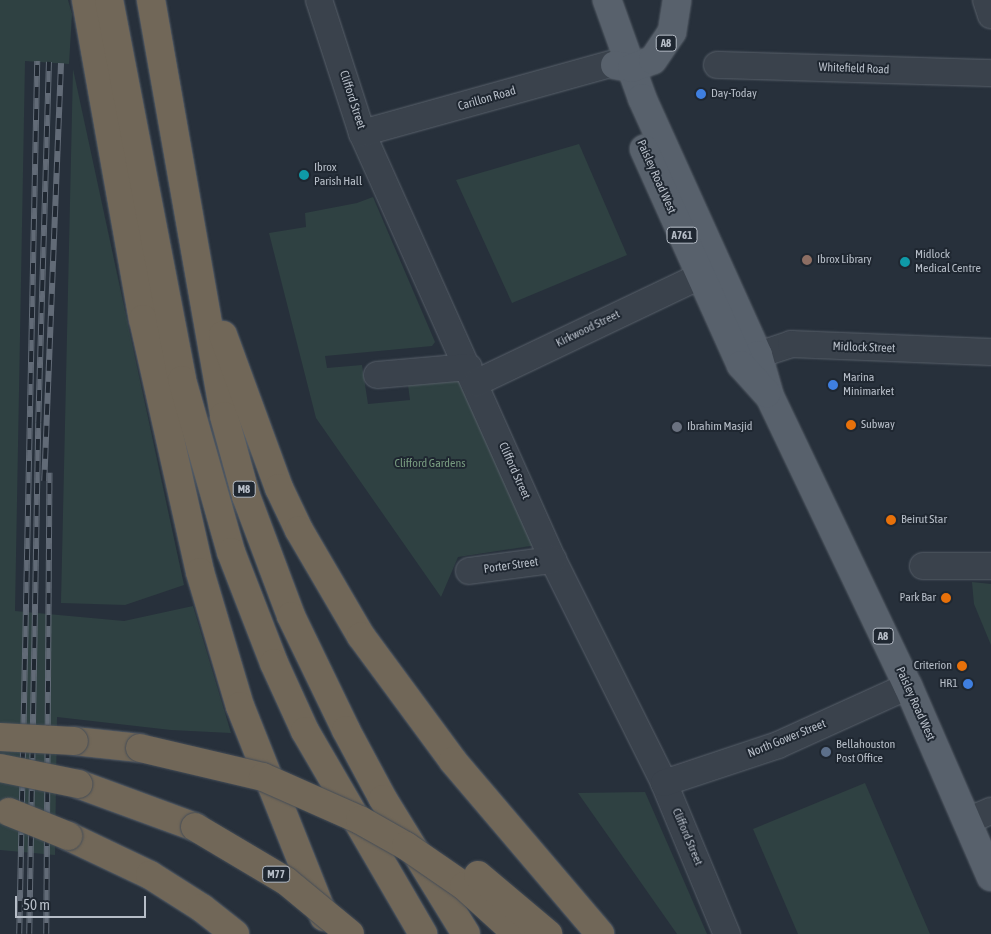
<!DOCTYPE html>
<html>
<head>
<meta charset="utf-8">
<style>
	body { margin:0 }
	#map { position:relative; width:991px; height:934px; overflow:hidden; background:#27303b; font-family:"Asap Condensed",sans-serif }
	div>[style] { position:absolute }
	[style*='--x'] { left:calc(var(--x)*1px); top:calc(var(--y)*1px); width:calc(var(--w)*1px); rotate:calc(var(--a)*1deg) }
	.green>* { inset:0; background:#2f4142 }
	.roads { filter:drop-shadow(0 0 1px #58606a) drop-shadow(0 0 1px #58606a) }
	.minor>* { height:26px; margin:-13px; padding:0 13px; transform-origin:13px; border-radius:13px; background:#3a424c }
	.major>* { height:28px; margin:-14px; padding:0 14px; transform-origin:14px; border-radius:14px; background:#58616c }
	.highway>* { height:28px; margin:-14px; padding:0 14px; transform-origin:14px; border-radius:14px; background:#716758 }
	.rail>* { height:5.5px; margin-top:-2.75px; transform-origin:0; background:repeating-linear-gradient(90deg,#1f2731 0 11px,#626b77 0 22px); box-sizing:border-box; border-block:1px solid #626b77 }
	.bridges { filter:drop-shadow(0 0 1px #454d57) drop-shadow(0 0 1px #454d57) }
	.highway-bridge>* { height:28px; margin:-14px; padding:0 14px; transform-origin:14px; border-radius:14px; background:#716758 }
	.dots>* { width:14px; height:14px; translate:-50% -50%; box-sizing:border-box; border:2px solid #1f2731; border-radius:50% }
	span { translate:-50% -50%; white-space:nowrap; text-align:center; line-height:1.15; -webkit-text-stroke:4px #1f2731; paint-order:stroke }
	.shield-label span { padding:1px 4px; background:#1f2731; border:1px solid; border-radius:4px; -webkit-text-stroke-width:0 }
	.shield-label { font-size:11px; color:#b6bdc7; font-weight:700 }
	.street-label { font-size:12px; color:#b6bdc7 }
	.poi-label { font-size:12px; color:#b6bdc7 }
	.left { translate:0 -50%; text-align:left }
	.right { translate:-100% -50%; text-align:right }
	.park-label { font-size:12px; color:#779a7f }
	.scale { position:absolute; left:15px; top:896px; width:131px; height:22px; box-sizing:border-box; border:2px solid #b6bdc7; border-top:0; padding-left:6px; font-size:15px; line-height:18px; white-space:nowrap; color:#b6bdc7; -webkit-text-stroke:4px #1f2731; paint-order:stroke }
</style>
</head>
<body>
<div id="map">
	<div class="green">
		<i style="clip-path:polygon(0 0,68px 0,72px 14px,69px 64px,25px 61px,15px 611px,124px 621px,193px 606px,231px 733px,171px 730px,57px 717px,55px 855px,0 850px)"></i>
		<i style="clip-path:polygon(73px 69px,184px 585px,125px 605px,61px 603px)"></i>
		<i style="clip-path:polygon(579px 144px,627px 255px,512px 303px,456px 180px)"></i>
		<i style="clip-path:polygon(373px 197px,435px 342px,432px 346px,325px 356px,327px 368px,362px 365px,368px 404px,410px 400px,408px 385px,467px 380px,537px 545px,458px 557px,441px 597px,316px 418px,269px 233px,306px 227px,305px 213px,357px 203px)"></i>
		<i style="clip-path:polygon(972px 582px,991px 584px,991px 645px,974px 604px)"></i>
		<i style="clip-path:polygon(865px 783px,930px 934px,798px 934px,753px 829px)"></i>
		<i style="clip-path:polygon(645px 792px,707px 934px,677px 934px,578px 793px)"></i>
	</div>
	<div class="roads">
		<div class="minor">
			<i style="--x:319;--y:0;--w:140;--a:72.1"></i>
			<i style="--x:362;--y:133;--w:468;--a:65.9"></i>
			<i style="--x:553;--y:560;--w:249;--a:63.5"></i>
			<i style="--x:664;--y:783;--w:164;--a:67.4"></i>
			<i style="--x:986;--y:0;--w:16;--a:72"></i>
			<i style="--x:717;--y:65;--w:274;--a:1.7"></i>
			<i style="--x:362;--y:133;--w:258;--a:-15.5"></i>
			<i style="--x:741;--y:365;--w:20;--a:-30"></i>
			<i style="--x:758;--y:355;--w:35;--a:-18"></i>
			<i style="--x:791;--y:344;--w:200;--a:2.3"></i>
			<i style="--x:377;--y:375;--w:92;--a:-5"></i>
			<i style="--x:476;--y:383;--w:248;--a:-25.5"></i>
			<i style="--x:923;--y:566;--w:68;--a:0"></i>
			<i style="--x:469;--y:571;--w:85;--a:-7.5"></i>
			<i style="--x:664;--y:783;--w:120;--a:-18.4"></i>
			<i style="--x:778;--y:745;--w:143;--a:-24.4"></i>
			<i style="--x:967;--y:821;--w:26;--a:-23"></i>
		</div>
		<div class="major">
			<i style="--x:607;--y:0;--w:104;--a:70.3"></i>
			<i style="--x:642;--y:98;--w:282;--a:65.7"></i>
			<i style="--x:758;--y:355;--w:44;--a:74.1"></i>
			<i style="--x:770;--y:397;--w:320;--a:64.5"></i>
			<i style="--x:908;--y:686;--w:208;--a:66.5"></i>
			<i style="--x:615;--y:65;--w:17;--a:10"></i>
			<i style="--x:632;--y:68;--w:22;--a:-21"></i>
			<i style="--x:653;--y:60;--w:34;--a:-56"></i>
			<i style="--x:672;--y:32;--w:32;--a:-81"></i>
			<i style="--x:644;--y:149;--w:237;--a:65.8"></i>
			<i style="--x:741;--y:365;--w:38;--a:48"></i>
		</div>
		<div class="highway">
			<i style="--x:86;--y:0;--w:324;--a:79.9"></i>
			<i style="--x:143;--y:319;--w:259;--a:77.3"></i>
			<i style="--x:200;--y:572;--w:140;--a:73.4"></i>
			<i style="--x:240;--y:706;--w:227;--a:68.3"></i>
			<i style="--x:109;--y:0;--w:387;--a:79.1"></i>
			<i style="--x:182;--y:380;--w:179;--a:74.1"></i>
			<i style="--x:231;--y:552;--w:119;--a:68.8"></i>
			<i style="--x:274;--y:663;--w:75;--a:65.5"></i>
			<i style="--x:305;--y:731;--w:235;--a:59.8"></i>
			<i style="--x:151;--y:0;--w:422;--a:80"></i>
			<i style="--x:224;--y:416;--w:83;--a:74.6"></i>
			<i style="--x:246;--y:496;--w:128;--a:69.4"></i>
			<i style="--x:291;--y:616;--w:127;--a:64.2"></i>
			<i style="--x:346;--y:730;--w:78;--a:61.8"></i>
			<i style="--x:383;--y:799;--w:158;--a:58.4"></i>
			<i style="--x:223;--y:335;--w:163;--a:69.9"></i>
			<i style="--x:279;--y:488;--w:47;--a:64.5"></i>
			<i style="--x:299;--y:530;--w:123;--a:59.7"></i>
			<i style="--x:361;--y:636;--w:155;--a:53.6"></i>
			<i style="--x:453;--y:761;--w:227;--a:49.6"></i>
			<i style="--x:74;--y:741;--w:66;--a:6.1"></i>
			<i style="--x:78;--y:784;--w:125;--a:20.2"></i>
			<i style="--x:68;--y:836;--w:91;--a:25.4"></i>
			<i style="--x:150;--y:875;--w:62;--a:32.4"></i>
			<i style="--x:202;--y:908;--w:42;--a:38.2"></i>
		</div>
	</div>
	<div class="rail">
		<i style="--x:44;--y:481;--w:418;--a:-87.7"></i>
		<i style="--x:19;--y:934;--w:873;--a:-88.82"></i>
		<i style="--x:29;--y:934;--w:511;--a:-88.99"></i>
		<i style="--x:38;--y:423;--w:361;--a:-88.3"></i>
		<i style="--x:46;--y:934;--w:461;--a:-89.6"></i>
	</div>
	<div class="bridges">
		<div class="highway-bridge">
			<i style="--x:0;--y:737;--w:74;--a:3.1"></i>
			<i style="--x:140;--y:748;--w:126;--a:13.3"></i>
			<i style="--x:263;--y:777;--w:106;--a:23.9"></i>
			<i style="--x:360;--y:820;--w:53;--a:29.5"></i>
			<i style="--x:406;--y:846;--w:70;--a:34.6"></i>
			<i style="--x:464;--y:886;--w:72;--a:42.2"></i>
			<i style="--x:0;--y:768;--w:80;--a:11.6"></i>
			<i style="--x:9;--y:812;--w:64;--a:22.1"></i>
			<i style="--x:195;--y:827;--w:106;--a:30.7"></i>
			<i style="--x:286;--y:881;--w:83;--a:39.6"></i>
			<i style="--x:478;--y:875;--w:92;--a:40.1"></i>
		</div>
	</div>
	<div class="dots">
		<i style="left:701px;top:94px;background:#3f7fe0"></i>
		<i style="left:304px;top:175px;background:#0f9aa8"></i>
		<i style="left:807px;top:260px;background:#8d6e63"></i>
		<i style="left:905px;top:262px;background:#0f9aa8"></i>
		<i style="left:833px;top:385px;background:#3f7fe0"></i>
		<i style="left:851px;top:425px;background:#e8710a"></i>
		<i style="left:677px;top:427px;background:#6b7280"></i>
		<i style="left:891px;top:520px;background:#e8710a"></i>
		<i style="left:946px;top:598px;background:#e8710a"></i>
		<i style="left:962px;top:666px;background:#e8710a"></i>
		<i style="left:968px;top:684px;background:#3f7fe0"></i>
		<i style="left:826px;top:752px;background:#5c6f8a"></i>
	</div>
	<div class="shield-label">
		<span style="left:666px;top:43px">A8</span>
		<span style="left:682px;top:235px">A761</span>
		<span style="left:244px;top:489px">M8</span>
		<span style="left:883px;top:636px">A8</span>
		<span style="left:276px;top:874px">M77</span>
	</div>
	<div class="street-label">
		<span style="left:854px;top:69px;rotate:2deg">Whitefield Road</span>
		<span style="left:487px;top:99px;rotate:-16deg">Carillon Road</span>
		<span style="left:352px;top:100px;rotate:72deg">Clifford Street</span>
		<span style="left:656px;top:177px;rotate:66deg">Paisley Road West</span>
		<span style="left:588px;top:329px;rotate:-26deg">Kirkwood Street</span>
		<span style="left:864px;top:348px;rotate:2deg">Midlock Street</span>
		<span style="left:514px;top:471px;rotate:66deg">Clifford Street</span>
		<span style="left:511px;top:566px;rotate:-8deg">Porter Street</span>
		<span style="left:915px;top:704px;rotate:66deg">Paisley Road West</span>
		<span style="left:787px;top:739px;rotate:-22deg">North Gower Street</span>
		<span style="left:687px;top:837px;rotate:67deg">Clifford Street</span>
	</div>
	<div class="poi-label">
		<span class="left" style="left:711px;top:94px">Day-Today</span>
		<span class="left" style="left:314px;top:175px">Ibrox<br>Parish Hall</span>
		<span class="left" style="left:915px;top:262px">Midlock<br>Medical Centre</span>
		<span class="left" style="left:817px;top:260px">Ibrox Library</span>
		<span class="left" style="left:843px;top:385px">Marina<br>Minimarket</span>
		<span class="left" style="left:861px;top:425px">Subway</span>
		<span class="left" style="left:687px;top:427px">Ibrahim Masjid</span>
		<span class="left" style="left:901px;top:520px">Beirut Star</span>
		<span class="right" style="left:936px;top:598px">Park Bar</span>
		<span class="right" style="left:952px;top:666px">Criterion</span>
		<span class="right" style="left:958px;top:684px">HR1</span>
		<span class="left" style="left:836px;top:752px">Bellahouston<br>Post Office</span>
	</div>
	<div class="park-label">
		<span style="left:430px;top:464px">Clifford Gardens</span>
	</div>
	<div class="scale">50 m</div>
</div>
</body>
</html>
